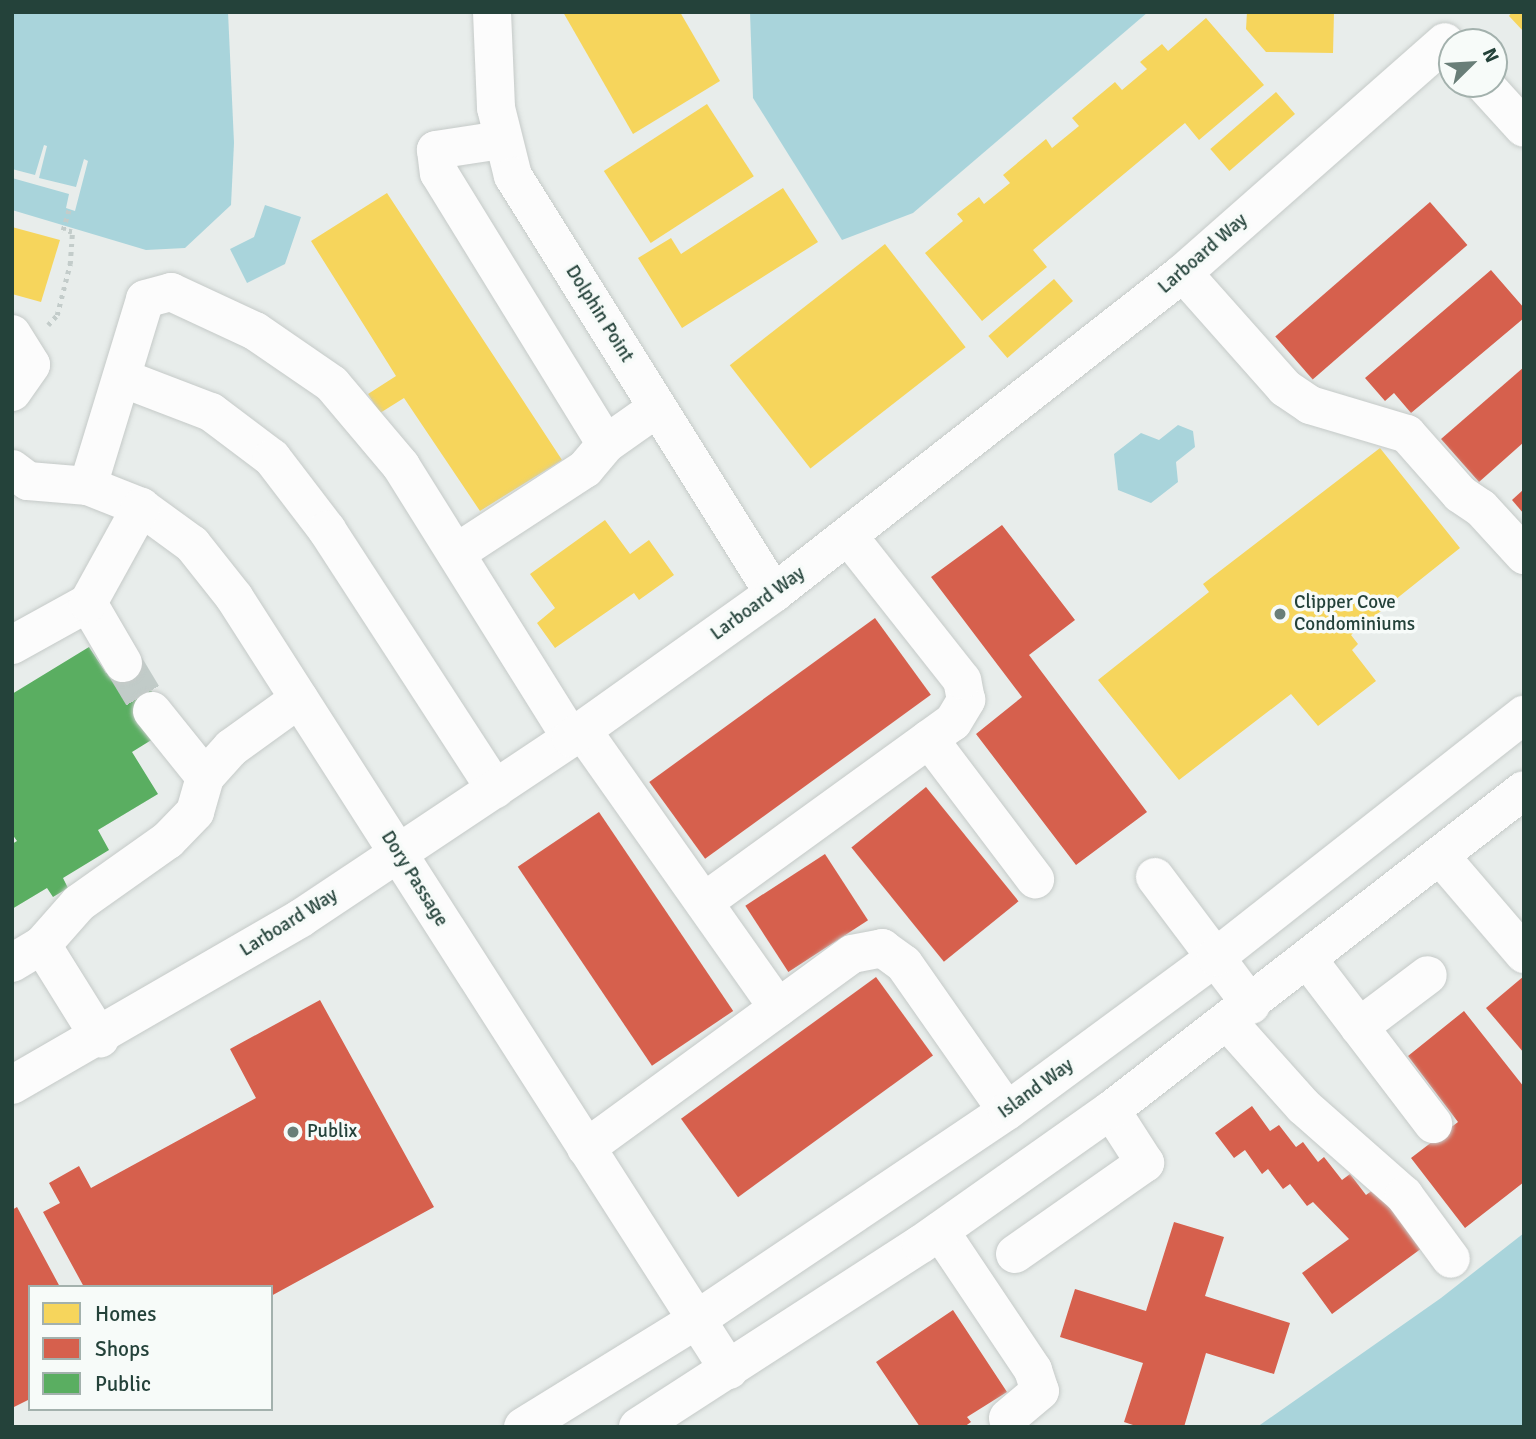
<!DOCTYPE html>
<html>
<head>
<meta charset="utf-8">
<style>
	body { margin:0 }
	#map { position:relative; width:1536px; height:1439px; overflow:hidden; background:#e8edeb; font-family:Signika,sans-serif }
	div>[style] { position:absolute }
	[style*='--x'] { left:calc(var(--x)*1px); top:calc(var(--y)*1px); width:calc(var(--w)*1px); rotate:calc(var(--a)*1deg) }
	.water>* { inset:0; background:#a9d4db }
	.pier>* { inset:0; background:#e8edeb }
	.homes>* { inset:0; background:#f6d55c; transform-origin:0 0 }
	.shops>* { inset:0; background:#d6604d; transform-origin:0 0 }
	.public>* { inset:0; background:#5aae61 }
	.minor-tunnel>* { height:38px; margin-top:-19px; transform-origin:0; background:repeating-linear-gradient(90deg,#c1cbc8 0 38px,transparent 0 57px) }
	.path>* { height:4.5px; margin-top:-2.25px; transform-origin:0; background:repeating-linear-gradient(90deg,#c3ccca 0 3.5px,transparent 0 8.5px) }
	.roads { filter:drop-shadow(0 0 2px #c5cac8) drop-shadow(0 0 2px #c5cac8) }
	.minor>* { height:38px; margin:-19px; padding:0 19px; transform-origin:19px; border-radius:19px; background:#fcfcfc }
	.dots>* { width:19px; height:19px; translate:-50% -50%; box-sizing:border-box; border:4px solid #f7fbf9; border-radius:50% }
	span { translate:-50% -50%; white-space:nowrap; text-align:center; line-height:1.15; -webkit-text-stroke:7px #f7fbf9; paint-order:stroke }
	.street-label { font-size:19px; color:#24423a }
	.poi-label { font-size:19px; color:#24423a }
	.left { translate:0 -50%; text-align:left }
	.frame { position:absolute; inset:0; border:14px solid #24423a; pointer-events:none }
	.legend { position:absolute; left:28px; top:1285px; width:245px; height:126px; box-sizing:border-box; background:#f7fbf9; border:2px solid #a3b1ad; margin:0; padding:9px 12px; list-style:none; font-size:21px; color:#24423a }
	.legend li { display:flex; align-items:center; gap:14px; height:35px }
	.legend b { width:35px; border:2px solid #a3b1ad }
	.north { position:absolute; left:1438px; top:28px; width:70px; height:70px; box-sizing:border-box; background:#f7fbf9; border:2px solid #a3b1ad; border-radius:50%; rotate:66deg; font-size:19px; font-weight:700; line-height:28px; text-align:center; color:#24423a }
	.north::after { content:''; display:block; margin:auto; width:24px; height:32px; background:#697e78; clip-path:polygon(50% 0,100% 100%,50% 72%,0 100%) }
</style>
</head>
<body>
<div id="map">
	<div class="water">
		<i style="clip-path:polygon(12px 12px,228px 12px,234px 143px,231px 205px,185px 248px,146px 250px,12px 210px)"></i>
		<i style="clip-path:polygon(750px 12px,1148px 12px,913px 213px,842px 240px,753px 98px)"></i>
		<i style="clip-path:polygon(265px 205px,301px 217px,285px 264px,247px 283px,230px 249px,254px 237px)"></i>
		<i style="clip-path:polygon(1178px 425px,1193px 431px,1195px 447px,1176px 462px,1178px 482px,1151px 503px,1118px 490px,1114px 454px,1141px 433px,1159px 440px)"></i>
		<i style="clip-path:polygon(1524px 1233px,1524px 1427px,1257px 1427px,1441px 1298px)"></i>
	</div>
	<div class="pier">
		<i style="clip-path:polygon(44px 145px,47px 146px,39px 178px,76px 187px,84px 159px,88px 161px,75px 211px,66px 208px,69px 194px,12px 178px,12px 169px,35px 175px)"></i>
	</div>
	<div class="homes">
		<i style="clip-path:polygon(563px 12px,680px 12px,720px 81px,633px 134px)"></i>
		<i style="clip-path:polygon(1247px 12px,1334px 12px,1333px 53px,1266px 52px,1246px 29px)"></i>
		<i style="clip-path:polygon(1512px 12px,1524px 12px,1524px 32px,1509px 16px)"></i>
		<i style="clip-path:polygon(1206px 18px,1264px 85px,1199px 140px,1185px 123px,1033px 250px,1047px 267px,982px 321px,925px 253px,963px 221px,957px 214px,979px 197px,984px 204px,1010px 183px,1003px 175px,1046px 139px,1052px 148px,1079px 126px,1072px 118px,1115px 82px,1122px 90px,1147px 69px,1140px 62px,1162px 44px,1168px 51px)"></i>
		<i style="left:1276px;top:92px;width:29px;height:87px;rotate:49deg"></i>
		<i style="left:707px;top:104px;width:86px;height:123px;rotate:57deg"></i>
		<i style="clip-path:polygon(783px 188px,818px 242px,682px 328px,638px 258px,671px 238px,681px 254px)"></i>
		<i style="clip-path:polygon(387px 193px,562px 460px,480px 511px,404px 398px,380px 413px,368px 394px,396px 376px,311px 241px)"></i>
		<i style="clip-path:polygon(12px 227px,60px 240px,41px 302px,12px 294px)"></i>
		<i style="left:885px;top:244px;width:131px;height:197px;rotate:52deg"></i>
		<i style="left:1054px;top:279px;width:29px;height:87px;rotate:49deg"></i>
		<i style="clip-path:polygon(1380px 448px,1460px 548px,1351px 635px,1358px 644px,1352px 650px,1376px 681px,1318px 726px,1291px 694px,1179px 780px,1098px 680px,1209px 592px,1203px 584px)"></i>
		<i style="clip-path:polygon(605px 520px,630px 554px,649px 540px,674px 575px,639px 600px,634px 593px,555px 648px,537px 623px,555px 608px,530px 574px)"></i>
	</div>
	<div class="shops">
		<i style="left:1430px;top:202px;width:57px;height:205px;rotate:49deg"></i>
		<i style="clip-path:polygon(1491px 270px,1524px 308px,1524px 318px,1411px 413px,1394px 393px,1385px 401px,1365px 378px)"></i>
		<i style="clip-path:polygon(1524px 367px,1524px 442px,1479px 482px,1441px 439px)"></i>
		<i style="clip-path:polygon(1524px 489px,1524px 514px,1512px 500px)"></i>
		<i style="clip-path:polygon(1002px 525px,1075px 620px,1029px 655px,1147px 812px,1076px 865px,976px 734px,1022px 697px,931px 577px)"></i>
		<i style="left:875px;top:618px;width:95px;height:279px;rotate:54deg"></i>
		<i style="left:926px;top:787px;width:147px;height:96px;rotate:51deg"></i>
		<i style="left:599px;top:812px;width:240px;height:98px;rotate:56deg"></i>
		<i style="left:825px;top:854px;width:79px;height:95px;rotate:57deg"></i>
		<i style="clip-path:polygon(1524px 976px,1524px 1053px,1486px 1008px)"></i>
		<i style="left:876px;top:977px;width:97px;height:241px;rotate:54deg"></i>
		<i style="clip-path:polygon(320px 1000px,434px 1207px,271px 1296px,271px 1287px,84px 1287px,43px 1212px,60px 1203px,49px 1183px,79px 1166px,91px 1188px,256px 1098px,230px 1049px)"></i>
		<i style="clip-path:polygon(1464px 1011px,1524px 1087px,1524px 1182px,1465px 1228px,1411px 1158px,1458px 1122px,1408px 1056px)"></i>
		<i style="clip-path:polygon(1252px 1106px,1270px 1131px,1279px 1125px,1296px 1147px,1303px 1142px,1318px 1162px,1324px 1157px,1342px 1180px,1350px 1174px,1366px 1195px,1377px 1187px,1422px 1248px,1332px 1314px,1302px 1273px,1349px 1239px,1313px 1202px,1307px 1206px,1290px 1184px,1283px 1189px,1268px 1169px,1262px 1174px,1245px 1150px,1234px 1158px,1215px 1133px)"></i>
		<i style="clip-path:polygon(17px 1207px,60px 1287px,30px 1287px,30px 1399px,12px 1408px,12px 1210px)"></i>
		<i style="clip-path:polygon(1174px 1222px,1224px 1237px,1205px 1296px,1290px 1323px,1274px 1374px,1206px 1353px,1184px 1427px,1139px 1427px,1124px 1422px,1143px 1363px,1060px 1337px,1075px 1289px,1146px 1311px)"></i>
		<i style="clip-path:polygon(953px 1310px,1007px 1392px,967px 1417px,971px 1422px,964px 1427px,920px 1427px,876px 1362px)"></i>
	</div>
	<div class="public">
		<i style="clip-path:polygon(89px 647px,106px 673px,132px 659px,160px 705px,153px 739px,132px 752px,158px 794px,98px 830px,109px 850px,63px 878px,68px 888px,53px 897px,47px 888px,12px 909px,12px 844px,17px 841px,12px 834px,12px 694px)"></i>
	</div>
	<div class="minor-tunnel">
		<i style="--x:123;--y:663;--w:56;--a:58.9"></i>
	</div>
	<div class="path">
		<i style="--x:48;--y:325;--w:13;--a:-48"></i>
		<i style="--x:57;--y:315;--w:53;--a:-75.7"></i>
		<i style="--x:70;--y:264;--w:32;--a:-86"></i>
		<i style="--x:72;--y:232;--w:9;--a:-167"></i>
		<i style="--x:63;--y:230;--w:22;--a:-74"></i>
	</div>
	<div class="roads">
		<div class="minor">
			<i style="--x:492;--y:12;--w:96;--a:87.6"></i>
			<i style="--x:496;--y:108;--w:70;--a:76"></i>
			<i style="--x:513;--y:176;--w:492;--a:58"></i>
			<i style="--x:1484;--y:84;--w:59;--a:47.7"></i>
			<i style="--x:501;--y:140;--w:66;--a:171.3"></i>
			<i style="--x:436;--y:150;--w:23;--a:83"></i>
			<i style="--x:439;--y:173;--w:318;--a:58.4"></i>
			<i style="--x:606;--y:444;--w:62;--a:-35.2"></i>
			<i style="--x:1183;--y:273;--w:154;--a:48.4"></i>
			<i style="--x:1285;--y:388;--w:30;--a:34"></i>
			<i style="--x:1310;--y:405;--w:101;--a:16.6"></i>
			<i style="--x:1407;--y:434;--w:80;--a:48.5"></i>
			<i style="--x:1460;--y:494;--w:25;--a:34"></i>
			<i style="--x:1481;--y:508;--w:64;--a:47.5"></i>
			<i style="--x:12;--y:334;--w:36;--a:58"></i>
			<i style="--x:31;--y:365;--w:33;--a:125"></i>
			<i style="--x:122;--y:378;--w:95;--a:20.9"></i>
			<i style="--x:211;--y:412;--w:76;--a:37"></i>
			<i style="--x:272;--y:458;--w:91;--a:52.6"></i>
			<i style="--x:327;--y:530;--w:309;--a:57"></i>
			<i style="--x:12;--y:469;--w:20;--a:37"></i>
			<i style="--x:28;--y:481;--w:60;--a:4.8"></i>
			<i style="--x:88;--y:486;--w:57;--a:21.6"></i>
			<i style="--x:141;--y:507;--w:63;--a:36"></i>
			<i style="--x:192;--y:544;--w:68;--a:51.6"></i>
			<i style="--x:234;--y:597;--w:918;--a:57.37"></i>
			<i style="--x:88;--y:486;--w:195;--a:-73"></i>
			<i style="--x:145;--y:299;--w:27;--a:-15"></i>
			<i style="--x:171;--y:292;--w:93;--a:24.9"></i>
			<i style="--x:255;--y:331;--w:93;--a:34.5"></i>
			<i style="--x:332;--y:384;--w:107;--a:49.9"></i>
			<i style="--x:401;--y:466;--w:321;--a:58"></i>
			<i style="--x:456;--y:553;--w:154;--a:-33.1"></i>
			<i style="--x:585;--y:469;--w:33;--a:-50"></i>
			<i style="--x:12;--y:645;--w:87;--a:-28.9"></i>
			<i style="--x:123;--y:663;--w:69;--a:-120.3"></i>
			<i style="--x:88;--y:603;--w:110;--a:-61.1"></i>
			<i style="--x:152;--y:711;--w:85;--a:51.2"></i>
			<i style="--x:205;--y:777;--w:39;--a:-48"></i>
			<i style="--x:231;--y:748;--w:84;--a:-35.8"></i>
			<i style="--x:582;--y:730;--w:340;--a:54.8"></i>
			<i style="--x:929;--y:739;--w:176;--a:52.9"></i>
			<i style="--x:1441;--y:857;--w:128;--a:49.4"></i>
			<i style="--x:1155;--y:877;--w:160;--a:53.1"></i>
			<i style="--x:704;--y:902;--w:307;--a:-35.9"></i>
			<i style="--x:953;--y:722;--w:26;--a:-59"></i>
			<i style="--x:966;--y:700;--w:20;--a:-101"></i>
			<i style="--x:962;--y:680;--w:181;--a:-128.3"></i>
			<i style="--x:42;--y:945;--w:56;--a:-48.6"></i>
			<i style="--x:79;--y:903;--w:109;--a:-35.3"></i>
			<i style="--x:168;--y:840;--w:39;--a:-46"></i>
			<i style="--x:195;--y:812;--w:36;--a:-74"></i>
			<i style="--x:1309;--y:961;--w:205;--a:52.7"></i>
			<i style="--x:12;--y:963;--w:35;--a:-31"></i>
			<i style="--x:42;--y:945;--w:110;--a:58.1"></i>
			<i style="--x:1228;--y:1022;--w:113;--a:48.2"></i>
			<i style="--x:1303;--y:1106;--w:135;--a:41.4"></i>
			<i style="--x:1404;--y:1195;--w:79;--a:53.7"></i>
			<i style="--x:1359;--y:1027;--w:86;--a:-37"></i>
			<i style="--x:12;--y:1085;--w:334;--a:-30"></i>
			<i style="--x:301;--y:918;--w:324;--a:-33.7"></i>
			<i style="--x:571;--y:738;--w:249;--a:-35.5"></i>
			<i style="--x:774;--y:593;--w:519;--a:-38.04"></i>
			<i style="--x:1183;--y:273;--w:349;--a:-41.4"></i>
			<i style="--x:586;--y:1148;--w:329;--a:-36.1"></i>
			<i style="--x:852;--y:954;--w:31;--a:-11"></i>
			<i style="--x:882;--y:948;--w:27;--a:36"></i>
			<i style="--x:904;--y:964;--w:179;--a:55"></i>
			<i style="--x:940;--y:1231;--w:167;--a:56.2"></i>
			<i style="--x:1033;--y:1370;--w:22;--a:72"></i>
			<i style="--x:1040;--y:1391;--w:42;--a:139.8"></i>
			<i style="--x:1015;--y:1254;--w:159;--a:-35"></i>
			<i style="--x:1145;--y:1163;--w:63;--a:-122.7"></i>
			<i style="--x:523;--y:1427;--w:203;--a:-31.7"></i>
			<i style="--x:696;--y:1320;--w:375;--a:-33.9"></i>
			<i style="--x:1007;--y:1111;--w:260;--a:-36.4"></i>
			<i style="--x:1216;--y:957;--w:392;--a:-38.2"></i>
			<i style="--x:638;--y:1427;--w:337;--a:-32.9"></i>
			<i style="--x:921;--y:1244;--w:232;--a:-35.2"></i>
			<i style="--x:1111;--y:1110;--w:522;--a:-37.77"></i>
		</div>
	</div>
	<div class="dots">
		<i style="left:1280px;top:614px;background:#697e78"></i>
		<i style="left:293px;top:1132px;background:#697e78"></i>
	</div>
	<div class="street-label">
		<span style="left:1203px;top:254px;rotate:-41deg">Larboard Way</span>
		<span style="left:599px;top:314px;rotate:58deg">Dolphin Point</span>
		<span style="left:758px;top:604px;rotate:-36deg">Larboard Way</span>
		<span style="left:414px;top:879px;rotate:58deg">Dory Passage</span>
		<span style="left:289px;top:923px;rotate:-32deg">Larboard Way</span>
		<span style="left:1036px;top:1089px;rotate:-36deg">Island Way</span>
	</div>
	<div class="poi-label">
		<span class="left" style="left:1294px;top:614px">Clipper Cove<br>Condominiums</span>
		<span class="left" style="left:307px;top:1132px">Publix</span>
	</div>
	<div class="frame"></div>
	<ul class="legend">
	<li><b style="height:19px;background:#f6d55c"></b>Homes</li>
	<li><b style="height:19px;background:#d6604d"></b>Shops</li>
	<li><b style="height:19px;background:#5aae61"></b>Public</li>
	</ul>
	<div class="north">N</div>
</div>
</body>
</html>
